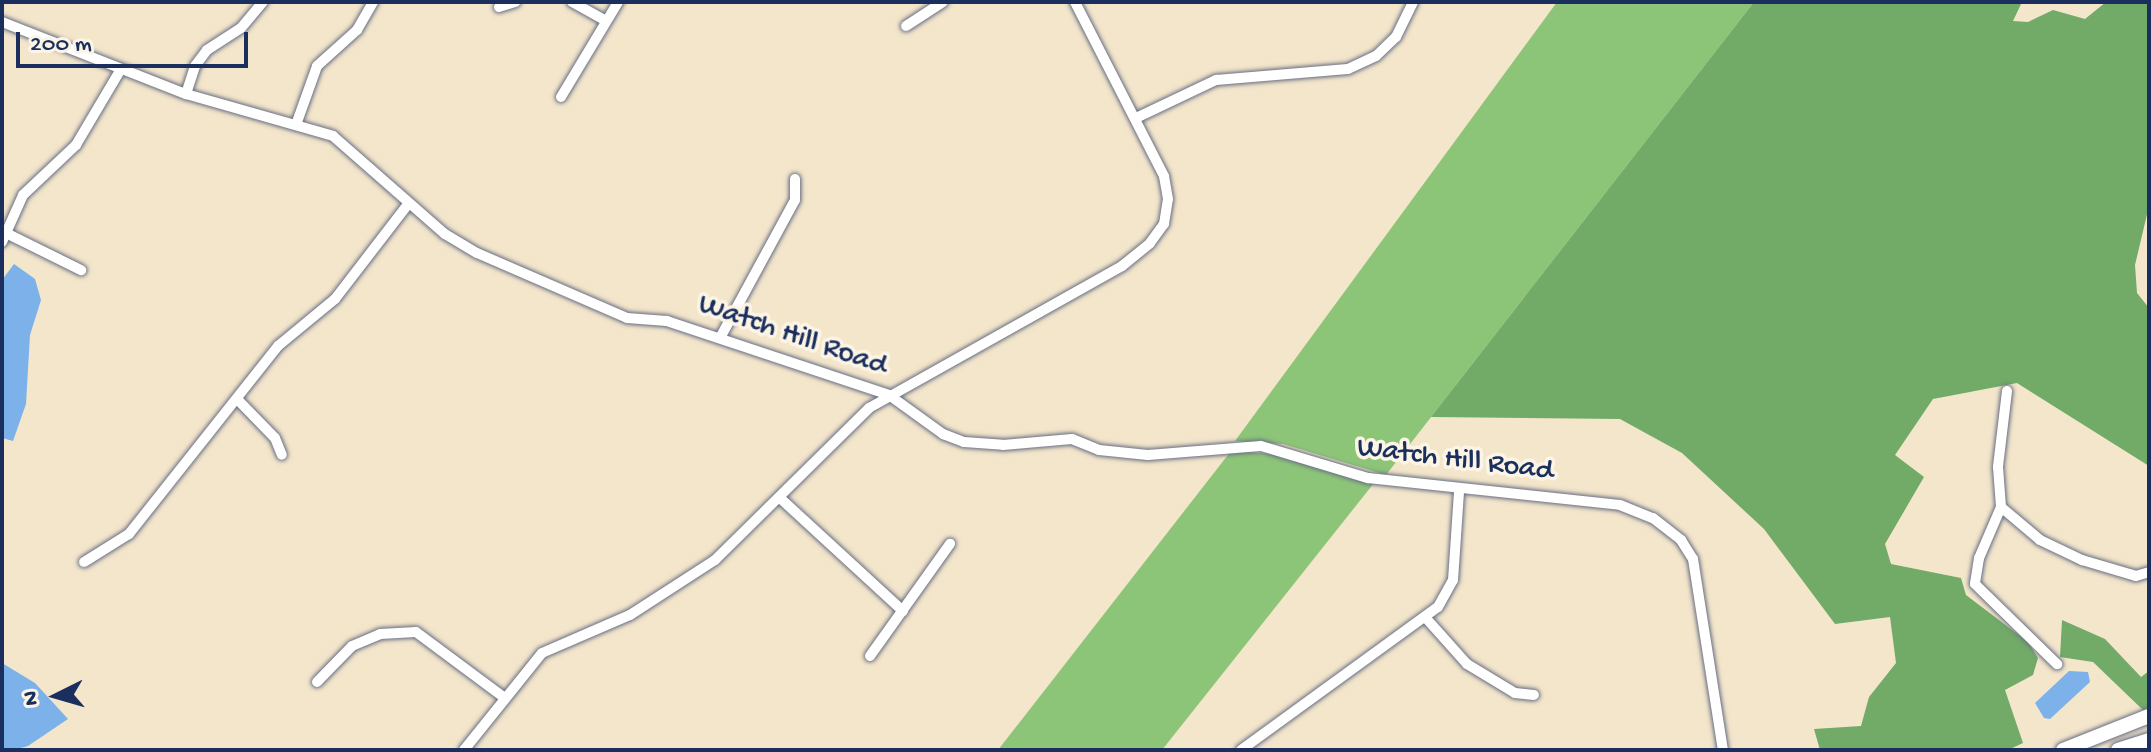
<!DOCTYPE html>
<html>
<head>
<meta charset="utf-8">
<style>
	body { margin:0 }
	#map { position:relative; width:2151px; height:752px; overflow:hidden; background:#f4e6cb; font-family:"Gochi Hand",sans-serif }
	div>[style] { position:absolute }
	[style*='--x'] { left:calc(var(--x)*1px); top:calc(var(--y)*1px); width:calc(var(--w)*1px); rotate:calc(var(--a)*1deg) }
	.green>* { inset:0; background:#8dc578 }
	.forest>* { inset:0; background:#72aa68 }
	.water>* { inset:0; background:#7cb1ea }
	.roads { filter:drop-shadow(0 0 2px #676f84) drop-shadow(0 0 2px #676f84) }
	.minor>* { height:10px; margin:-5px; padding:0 5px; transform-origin:5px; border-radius:5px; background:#fff }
	.highway>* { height:14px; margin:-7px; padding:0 7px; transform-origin:7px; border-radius:7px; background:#fff }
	span { translate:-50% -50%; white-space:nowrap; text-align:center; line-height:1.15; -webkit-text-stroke:7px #fcf5e5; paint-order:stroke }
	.street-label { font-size:30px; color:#1b2f5e }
	.frame { position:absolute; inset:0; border:4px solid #1b2f5e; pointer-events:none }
	.north { position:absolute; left:16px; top:656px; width:80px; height:80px; -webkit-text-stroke:6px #fcf5e5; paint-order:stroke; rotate:265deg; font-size:22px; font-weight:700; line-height:32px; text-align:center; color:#1b2f5e }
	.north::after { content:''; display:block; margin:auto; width:28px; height:36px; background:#1b2f5e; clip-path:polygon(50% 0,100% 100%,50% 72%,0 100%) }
	.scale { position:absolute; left:16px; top:32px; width:232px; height:36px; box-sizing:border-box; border:4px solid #1b2f5e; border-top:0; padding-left:10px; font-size:24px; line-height:28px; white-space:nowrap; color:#1b2f5e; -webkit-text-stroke:6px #fcf5e5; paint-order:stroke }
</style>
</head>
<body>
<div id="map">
	<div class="green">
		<i style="clip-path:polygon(1557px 2px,1754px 2px,1386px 475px,1283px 444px,1235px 441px)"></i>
		<i style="clip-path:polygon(1231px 451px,1275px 454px,1374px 483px,1162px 750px,998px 750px)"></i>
	</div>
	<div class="forest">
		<i style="clip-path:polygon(1754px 2px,2022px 2px,2013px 21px,2028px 22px,2053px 10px,2085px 19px,2106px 2px,2149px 2px,2149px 206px,2135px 265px,2137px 293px,2149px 308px,2149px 466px,2017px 383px,1933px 399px,1895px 455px,1924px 477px,1885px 544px,1891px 564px,1961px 578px,1966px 595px,2028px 642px,2038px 658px,2033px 675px,2005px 690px,2023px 743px,2008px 750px,1820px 750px,1814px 729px,1861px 726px,1869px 697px,1896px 663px,1890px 617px,1835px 624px,1764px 529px,1682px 453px,1620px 419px,1431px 417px)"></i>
		<i style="clip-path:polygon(2062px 620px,2105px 639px,2141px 677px,2149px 671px,2149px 708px,2143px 710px,2093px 662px,2060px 657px)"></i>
	</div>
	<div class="water">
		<i style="clip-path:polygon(14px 264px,35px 279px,41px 300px,30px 335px,26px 404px,13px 441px,2px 438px,2px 280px)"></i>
		<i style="clip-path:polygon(2px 663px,35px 683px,68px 719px,28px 746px,13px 750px,2px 748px)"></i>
		<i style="clip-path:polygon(2069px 671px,2088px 672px,2090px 682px,2050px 719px,2044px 718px,2035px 703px)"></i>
	</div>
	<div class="roads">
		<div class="minor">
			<i style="--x:572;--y:2;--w:37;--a:29"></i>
			<i style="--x:499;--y:7;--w:17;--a:-17"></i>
			<i style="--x:2;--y:22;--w:198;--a:21.4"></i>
			<i style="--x:186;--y:94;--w:153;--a:15.9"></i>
			<i style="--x:333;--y:136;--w:149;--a:41.2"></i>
			<i style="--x:445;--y:234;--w:37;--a:31"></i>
			<i style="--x:477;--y:253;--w:163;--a:23.4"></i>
			<i style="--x:627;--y:318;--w:40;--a:4.3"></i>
			<i style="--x:667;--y:321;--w:234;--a:18.4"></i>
			<i style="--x:889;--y:395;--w:67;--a:35.8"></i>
			<i style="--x:943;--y:434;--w:22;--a:21"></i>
			<i style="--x:964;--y:442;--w:39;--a:4"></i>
			<i style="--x:1003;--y:445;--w:69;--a:-5"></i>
			<i style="--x:1072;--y:439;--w:29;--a:22"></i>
			<i style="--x:1099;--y:450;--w:49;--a:5.8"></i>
			<i style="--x:1148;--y:455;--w:113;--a:-4.6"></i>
			<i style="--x:1261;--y:446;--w:112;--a:16.7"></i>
			<i style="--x:1368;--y:478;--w:253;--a:6.1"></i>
			<i style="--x:1620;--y:505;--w:35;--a:22"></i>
			<i style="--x:1653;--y:518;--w:36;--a:38"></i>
			<i style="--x:1681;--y:540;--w:22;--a:58"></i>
			<i style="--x:1693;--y:559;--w:193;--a:81.1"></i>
			<i style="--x:906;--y:26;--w:44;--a:-33"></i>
			<i style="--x:186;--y:94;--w:29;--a:-72"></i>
			<i style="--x:195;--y:66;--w:20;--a:-53"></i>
			<i style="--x:207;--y:50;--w:40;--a:-32.9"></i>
			<i style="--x:241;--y:28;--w:34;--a:-50"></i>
			<i style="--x:561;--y:97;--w:111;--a:-59"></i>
			<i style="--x:1136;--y:118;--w:89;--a:-25.4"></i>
			<i style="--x:1216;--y:80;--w:132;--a:-4.8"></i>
			<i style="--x:1348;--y:69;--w:31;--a:-25"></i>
			<i style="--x:1376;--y:56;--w:28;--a:-44"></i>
			<i style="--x:1396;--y:37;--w:39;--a:-64"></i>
			<i style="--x:297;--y:122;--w:59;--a:-70.3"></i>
			<i style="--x:317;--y:66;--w:54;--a:-42"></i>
			<i style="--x:357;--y:30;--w:32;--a:-60"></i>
			<i style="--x:6;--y:233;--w:84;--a:26.3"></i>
			<i style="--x:2;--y:242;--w:51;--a:-65.9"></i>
			<i style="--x:23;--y:195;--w:73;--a:-43.3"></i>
			<i style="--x:76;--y:145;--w:88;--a:-59.4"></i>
			<i style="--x:720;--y:338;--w:157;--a:-61.5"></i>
			<i style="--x:795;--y:200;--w:21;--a:-90"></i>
			<i style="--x:2007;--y:391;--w:77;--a:96.8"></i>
			<i style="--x:1998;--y:467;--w:40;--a:85.7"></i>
			<i style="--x:2001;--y:507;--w:56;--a:113.3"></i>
			<i style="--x:1979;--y:558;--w:26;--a:99"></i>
			<i style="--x:1975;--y:584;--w:115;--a:44.3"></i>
			<i style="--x:238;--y:400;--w:53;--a:45.8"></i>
			<i style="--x:275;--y:438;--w:18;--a:68"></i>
			<i style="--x:780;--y:498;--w:167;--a:42.6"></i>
			<i style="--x:2001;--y:507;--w:51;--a:40.2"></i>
			<i style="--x:2040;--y:540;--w:47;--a:25.5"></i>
			<i style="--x:2082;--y:560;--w:56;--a:16.5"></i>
			<i style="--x:2136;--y:576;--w:14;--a:-17"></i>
			<i style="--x:84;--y:562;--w:53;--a:-31.9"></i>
			<i style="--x:129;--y:534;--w:240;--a:-51.6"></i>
			<i style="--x:278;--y:346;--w:74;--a:-39.5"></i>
			<i style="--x:335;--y:299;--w:121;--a:-52.4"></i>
			<i style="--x:1425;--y:617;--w:63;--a:48.2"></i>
			<i style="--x:1467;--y:664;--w:56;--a:31.1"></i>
			<i style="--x:1515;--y:693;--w:19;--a:6"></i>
			<i style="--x:870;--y:656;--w:138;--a:-54.5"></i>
			<i style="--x:317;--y:682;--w:50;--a:-45.8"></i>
			<i style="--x:352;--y:646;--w:30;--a:-23"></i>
			<i style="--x:380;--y:634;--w:36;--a:-3"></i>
			<i style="--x:416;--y:632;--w:111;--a:36.6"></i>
			<i style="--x:464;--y:750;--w:124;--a:-51.2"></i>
			<i style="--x:542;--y:653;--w:96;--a:-23.4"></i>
			<i style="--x:630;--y:615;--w:101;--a:-32.9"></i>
			<i style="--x:715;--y:560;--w:216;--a:-44.6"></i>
			<i style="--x:869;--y:408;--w:290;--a:-29.3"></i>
			<i style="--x:1122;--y:266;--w:36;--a:-39"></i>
			<i style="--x:1150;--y:243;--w:24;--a:-54"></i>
			<i style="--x:1164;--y:224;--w:25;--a:-81"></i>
			<i style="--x:1168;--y:199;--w:23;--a:-100"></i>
			<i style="--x:1164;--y:176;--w:195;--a:-117.1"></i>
			<i style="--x:1241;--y:750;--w:243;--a:-36"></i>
			<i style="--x:1438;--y:607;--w:31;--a:-61"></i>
			<i style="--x:1453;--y:580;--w:89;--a:-86.1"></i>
		</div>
		<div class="highway">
			<i style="--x:2063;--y:750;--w:92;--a:-21.6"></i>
			<i style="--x:2118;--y:750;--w:33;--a:-18"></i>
		</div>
	</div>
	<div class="street-label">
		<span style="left:792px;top:337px;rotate:19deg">Watch Hill Road</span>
		<span style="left:1455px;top:461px;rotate:7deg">Watch Hill Road</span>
	</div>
	<div class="frame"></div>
	<div class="north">N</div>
	<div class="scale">200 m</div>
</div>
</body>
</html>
